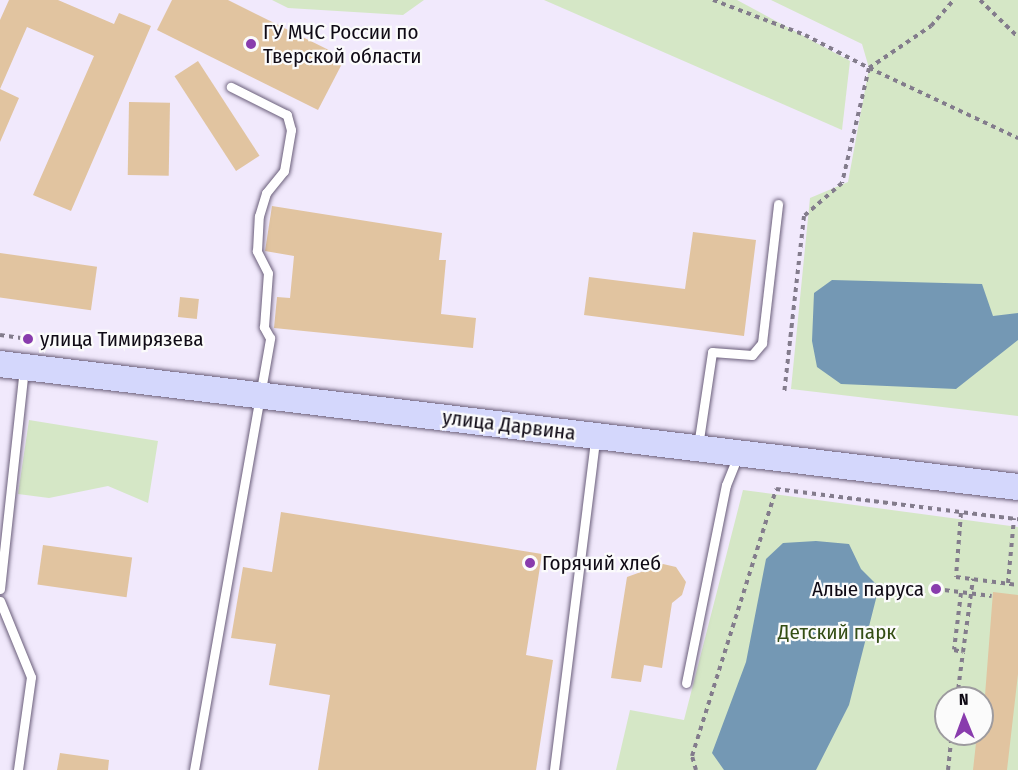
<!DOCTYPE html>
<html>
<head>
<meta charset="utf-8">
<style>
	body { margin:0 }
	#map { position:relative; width:1018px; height:770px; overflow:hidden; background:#f1e9fc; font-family:"Fira Sans Condensed",sans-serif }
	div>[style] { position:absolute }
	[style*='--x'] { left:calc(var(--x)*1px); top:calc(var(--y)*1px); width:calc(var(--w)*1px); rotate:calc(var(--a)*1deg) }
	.green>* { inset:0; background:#d5e7c6 }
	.water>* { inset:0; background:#7498b4 }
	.building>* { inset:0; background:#e1c4a0; transform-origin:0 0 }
	.path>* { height:4px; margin-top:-2px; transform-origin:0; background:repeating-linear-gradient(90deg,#837c8c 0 4.5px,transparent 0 9px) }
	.roads { filter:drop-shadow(0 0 2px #6a5e7a) drop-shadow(0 0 2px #6a5e7a) }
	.lane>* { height:9px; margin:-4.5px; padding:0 4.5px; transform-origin:4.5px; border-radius:4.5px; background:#fff }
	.secondary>* { height:26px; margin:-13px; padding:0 13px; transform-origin:13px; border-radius:13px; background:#d4d7fc }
	.path-bridge>* { height:4px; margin-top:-2px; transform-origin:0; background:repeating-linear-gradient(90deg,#837c8c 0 4.5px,transparent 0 9px) }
	.dots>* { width:16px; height:16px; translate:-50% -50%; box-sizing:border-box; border:3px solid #fbfbfb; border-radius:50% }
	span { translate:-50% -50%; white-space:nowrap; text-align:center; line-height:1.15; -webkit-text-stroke:4.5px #fbfbfb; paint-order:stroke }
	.poi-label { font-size:21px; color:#0f0a15 }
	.left { translate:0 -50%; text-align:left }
	.right { translate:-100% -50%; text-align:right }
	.street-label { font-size:21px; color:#0f0a15 }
	.park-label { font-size:21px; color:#344e15 }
	.north { position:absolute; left:934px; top:686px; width:60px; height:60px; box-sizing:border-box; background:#fbfbfb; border:2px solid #9d9b9f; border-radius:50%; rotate:359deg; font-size:16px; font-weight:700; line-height:24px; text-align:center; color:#0f0a15 }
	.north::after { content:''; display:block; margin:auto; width:21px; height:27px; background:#893cad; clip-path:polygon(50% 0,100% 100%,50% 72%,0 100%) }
</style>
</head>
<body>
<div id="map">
	<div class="green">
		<i style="clip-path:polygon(272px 0,424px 0,403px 15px,288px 8px)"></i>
		<i style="clip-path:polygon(544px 0,737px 0,850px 61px,842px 130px)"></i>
		<i style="clip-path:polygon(771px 0,1018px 0,1018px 416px,791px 389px,810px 198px,848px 182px,869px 68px,862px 44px)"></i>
		<i style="clip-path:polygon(29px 420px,158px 441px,148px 503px,108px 486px,49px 498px,18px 494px)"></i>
		<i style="clip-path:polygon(evenodd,743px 490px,1018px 527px,1018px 770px,616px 770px,630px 710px,684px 720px,743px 490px,946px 698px,982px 698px,982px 734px,946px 734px,946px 698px)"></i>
	</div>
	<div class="water">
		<i style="clip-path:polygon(832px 280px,982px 284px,993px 316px,1018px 313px,1018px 340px,956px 389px,841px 384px,817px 367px,812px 341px,814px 293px)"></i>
		<i style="clip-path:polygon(816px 541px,849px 544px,861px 569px,879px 587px,849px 705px,816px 770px,724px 770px,712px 753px,746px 662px,766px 559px,783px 543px)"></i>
	</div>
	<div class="building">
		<i style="clip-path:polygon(9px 0,58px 0,114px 24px,119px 13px,151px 26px,71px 211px,33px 195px,94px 56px,27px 27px,0 89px,19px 98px,0 142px,0 20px)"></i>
		<i style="clip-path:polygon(172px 0,228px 0,345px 58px,318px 110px,157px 30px)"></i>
		<i style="left:198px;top:61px;width:113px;height:28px;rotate:57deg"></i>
		<i style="left:129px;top:102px;width:41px;height:73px;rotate:1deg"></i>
		<i style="clip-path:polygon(272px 206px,442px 233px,439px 260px,446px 260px,441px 314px,476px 318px,473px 348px,274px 328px,277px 297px,290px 298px,294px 256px,265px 251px)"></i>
		<i style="clip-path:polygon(693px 232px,756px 240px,744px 336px,584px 315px,589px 277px,685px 289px)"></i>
		<i style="left:0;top:253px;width:98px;height:44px;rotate:8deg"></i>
		<i style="left:180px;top:297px;width:19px;height:20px;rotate:6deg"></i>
		<i style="clip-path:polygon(281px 512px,542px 554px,526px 655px,553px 660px,536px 770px,318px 770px,330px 695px,269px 685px,276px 644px,231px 638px,243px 567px,272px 572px)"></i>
		<i style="left:43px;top:545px;width:90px;height:40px;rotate:8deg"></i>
		<i style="clip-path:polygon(663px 564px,676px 567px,686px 582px,682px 595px,672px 603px,662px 668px,644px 665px,641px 682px,611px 678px,627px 577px)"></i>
		<i style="clip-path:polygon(993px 592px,1018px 595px,1018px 674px,1007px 770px,973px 770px,977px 734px,982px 734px)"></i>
		<i style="clip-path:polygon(60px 753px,109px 760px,108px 770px,57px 770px)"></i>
	</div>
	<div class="path">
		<i style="--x:713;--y:0;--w:98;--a:20.8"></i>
		<i style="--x:805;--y:35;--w:72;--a:27.3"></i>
		<i style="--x:869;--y:68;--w:118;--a:103.2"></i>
		<i style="--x:842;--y:183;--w:50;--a:139"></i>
		<i style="--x:804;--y:216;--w:179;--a:96.4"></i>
		<i style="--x:980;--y:0;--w:53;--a:44.2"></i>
		<i style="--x:869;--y:68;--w:165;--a:25.2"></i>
		<i style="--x:869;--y:68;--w:75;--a:-34.1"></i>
		<i style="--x:931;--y:26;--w:35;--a:-49"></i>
		<i style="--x:0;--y:335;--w:28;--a:8"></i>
		<i style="--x:961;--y:513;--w:64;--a:94.5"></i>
		<i style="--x:956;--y:577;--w:63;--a:7.4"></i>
		<i style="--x:1008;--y:583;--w:65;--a:-84.7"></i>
		<i style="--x:961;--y:593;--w:57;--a:97"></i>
		<i style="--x:954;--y:650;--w:9;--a:13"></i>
		<i style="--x:963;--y:652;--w:74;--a:-82.2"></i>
		<i style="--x:957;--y:698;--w:46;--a:-82.6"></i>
		<i style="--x:696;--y:770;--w:15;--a:-106"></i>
		<i style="--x:692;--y:756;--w:280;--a:-72.5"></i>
		<i style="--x:776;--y:489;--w:244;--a:7.1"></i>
		<i style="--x:948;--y:770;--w:36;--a:-84"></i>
	</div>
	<div class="roads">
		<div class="lane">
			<i style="--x:698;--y:446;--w:95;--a:-81.5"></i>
			<i style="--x:712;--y:352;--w:40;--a:4.3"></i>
			<i style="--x:752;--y:355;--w:16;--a:-50"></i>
			<i style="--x:762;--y:343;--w:140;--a:-83.4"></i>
			<i style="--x:0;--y:589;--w:221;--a:-83.8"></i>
			<i style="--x:0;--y:601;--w:82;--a:67.8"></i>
			<i style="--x:31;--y:677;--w:94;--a:98"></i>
			<i style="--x:686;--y:683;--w:202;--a:-78.6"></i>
			<i style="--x:726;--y:485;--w:31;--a:-68"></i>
			<i style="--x:194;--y:770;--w:439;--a:-80"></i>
			<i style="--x:270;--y:338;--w:13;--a:-119"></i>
			<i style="--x:264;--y:327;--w:54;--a:-85.8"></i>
			<i style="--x:268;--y:273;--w:25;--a:-117"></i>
			<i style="--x:257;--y:251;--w:35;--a:-87"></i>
			<i style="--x:259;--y:216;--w:24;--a:-73"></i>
			<i style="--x:266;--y:193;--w:28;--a:-51"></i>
			<i style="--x:284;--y:171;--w:42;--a:-80.3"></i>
			<i style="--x:291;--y:130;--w:16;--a:-105"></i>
			<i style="--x:287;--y:115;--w:63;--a:-153.4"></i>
			<i style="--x:554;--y:770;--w:334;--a:-82.9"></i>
		</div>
		<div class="secondary">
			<i style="--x:0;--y:364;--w:1025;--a:6.89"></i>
		</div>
	</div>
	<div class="path-bridge">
		<i style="--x:936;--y:589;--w:56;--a:7.1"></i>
	</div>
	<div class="dots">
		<i style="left:251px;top:44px;background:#893cad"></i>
		<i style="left:28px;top:339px;background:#893cad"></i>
		<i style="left:530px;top:563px;background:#893cad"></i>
		<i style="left:936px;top:589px;background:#893cad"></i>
	</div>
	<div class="poi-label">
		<span class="left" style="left:263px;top:44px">ГУ МЧС России по<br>Тверской области</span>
		<span class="left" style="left:40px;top:339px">улица Тимирязева</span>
		<span class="left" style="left:542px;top:563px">Горячий хлеб</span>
		<span class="right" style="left:924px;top:589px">Алые паруса</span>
	</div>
	<div class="street-label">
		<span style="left:509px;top:425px;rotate:7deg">улица Дарвина</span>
	</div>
	<div class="park-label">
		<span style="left:837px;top:632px">Детский парк</span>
	</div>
	<div class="north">N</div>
</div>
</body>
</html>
